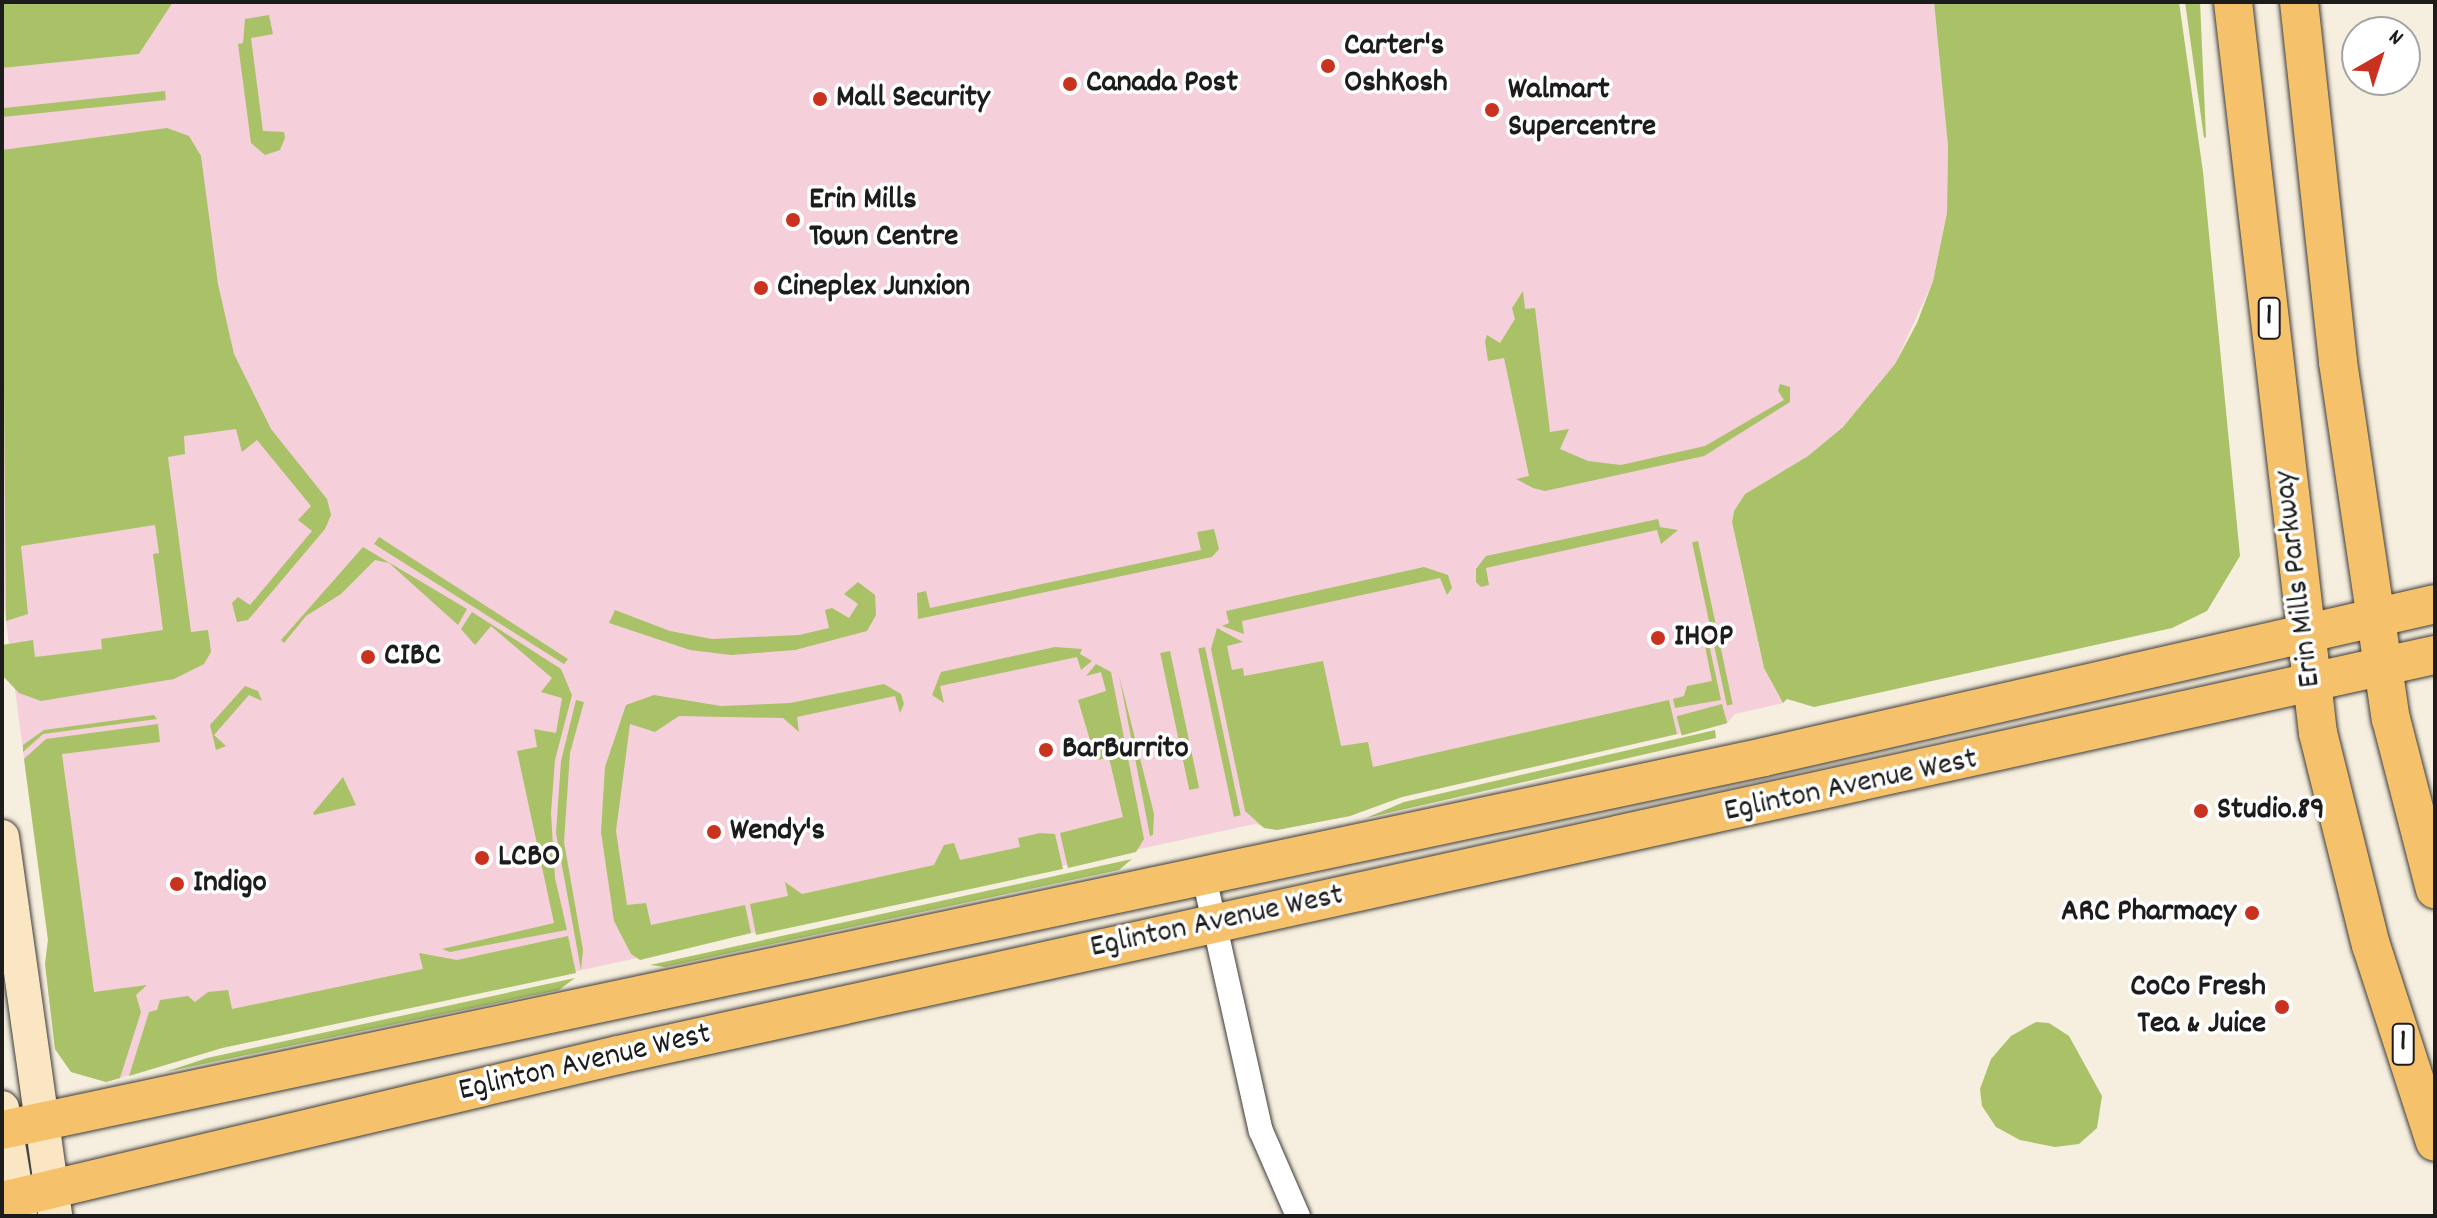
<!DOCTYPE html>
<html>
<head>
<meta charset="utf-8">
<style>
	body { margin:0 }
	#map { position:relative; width:2437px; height:1218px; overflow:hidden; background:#f6eede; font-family:Dekko,sans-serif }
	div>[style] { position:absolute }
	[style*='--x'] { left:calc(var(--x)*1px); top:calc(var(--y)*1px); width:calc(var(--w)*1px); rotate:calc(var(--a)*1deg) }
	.built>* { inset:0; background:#f5cfda }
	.green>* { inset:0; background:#a9c267; transform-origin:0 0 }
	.roads { filter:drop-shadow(0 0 2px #3d3c39) drop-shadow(0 0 2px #3d3c39) }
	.street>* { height:24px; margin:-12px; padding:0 12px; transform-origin:12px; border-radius:12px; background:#fff }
	.secondary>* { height:34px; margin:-17px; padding:0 17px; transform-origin:17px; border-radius:17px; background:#fbe6c4 }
	.primary>* { height:38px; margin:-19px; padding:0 19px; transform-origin:19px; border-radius:19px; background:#f6c16b }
	.dots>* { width:22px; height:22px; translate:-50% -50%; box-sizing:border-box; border:4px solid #fff; border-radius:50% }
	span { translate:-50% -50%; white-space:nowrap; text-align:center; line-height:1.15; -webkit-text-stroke:7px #fff; paint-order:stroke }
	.shield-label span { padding:2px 6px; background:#fff; border:2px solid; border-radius:6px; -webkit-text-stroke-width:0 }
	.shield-label { font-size:30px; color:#1c1c1c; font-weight:700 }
	.poi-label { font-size:32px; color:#1c1c1c; font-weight:700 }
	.left { translate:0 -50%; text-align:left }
	.right { translate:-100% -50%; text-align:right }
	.street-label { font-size:32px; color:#1c1c1c }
	.frame { position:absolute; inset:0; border:4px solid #1c1c1c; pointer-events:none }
	.north { position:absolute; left:2341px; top:16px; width:80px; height:80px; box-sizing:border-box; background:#fff; border:2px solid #a4a4a4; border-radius:50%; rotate:39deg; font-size:22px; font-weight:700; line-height:32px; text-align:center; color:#1c1c1c }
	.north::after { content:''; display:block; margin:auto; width:28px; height:36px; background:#c8321e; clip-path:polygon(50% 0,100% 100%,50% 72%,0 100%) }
</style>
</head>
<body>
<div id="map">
	<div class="built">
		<i style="clip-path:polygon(173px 2px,1934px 2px,1948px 146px,1947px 213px,1933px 281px,1895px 364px,1843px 427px,1808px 456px,1745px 494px,1734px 511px,1732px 522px,1764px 668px,1783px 703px,1735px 714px,1727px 723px,1402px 797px,1350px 816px,1277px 830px,1255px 824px,222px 1048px,106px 1082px,71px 1072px,55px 1049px,45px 964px,48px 940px,2px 591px,2px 68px,139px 54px)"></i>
	</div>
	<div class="green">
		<i style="clip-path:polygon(2px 2px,173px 2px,139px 54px,2px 68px)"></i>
		<i style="clip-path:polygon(1934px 2px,2179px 2px,2203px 172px,2240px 556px,2207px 611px,2172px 628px,1814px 707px,1787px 699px,1783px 703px,1764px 668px,1732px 522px,1734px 511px,1745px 494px,1808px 456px,1843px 427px,1895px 364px,1917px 323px,1933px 281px,1947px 213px,1948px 146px)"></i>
		<i style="clip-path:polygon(2185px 2px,2200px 2px,2206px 137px,2204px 138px)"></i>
		<i style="clip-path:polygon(269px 15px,273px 34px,251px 38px,263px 131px,284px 132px,285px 138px,280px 150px,265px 155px,251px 143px,238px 44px,243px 43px,245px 19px)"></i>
		<i style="left:165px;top:91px;width:9px;height:164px;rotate:84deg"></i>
		<i style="clip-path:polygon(167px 128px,189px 136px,201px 156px,218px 284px,234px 354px,271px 429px,327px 499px,331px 515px,325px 529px,248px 620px,237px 622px,232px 603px,238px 597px,250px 605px,312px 531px,298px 520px,311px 506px,257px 440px,242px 452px,236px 429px,184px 436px,185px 454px,168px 457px,191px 632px,208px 630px,211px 652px,204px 664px,174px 679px,41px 701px,19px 693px,2px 675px,2px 645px,33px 640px,35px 657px,102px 649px,101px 639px,163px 630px,153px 554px,159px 553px,155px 525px,21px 546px,28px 614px,6px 621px,2px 150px)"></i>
		<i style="clip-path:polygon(1523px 291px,1525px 309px,1535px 308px,1550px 432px,1569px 429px,1560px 449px,1588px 461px,1621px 465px,1705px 446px,1784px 400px,1778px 391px,1780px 384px,1790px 387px,1790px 402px,1704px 456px,1545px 491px,1533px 488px,1516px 479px,1529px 476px,1504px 358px,1488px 361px,1485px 341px,1487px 335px,1500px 343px,1515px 319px,1512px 308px)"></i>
		<i style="clip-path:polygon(1658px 519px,1660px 527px,1678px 530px,1661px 544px,1657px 530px,1486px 568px,1489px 585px,1481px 587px,1476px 582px,1476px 569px,1486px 556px)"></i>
		<i style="clip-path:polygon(1214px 529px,1219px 549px,1212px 557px,918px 619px,917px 593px,926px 591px,930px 608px,1201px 550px,1197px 532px)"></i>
		<i style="clip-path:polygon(379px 537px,568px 659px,564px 664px,374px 544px)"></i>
		<i style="left:1698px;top:541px;width:167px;height:6px;rotate:78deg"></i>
		<i style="clip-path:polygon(363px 547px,467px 609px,458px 625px,389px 563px,375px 560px,341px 594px,306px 616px,284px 643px,281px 640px)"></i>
		<i style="clip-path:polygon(1424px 567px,1448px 575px,1452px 588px,1447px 595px,1440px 578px,1242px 621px,1244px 634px,1222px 626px,1229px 623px,1226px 611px)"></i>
		<i style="clip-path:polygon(858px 582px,875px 595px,876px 615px,867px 631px,795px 650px,731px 655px,690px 650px,609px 623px,615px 610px,670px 631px,712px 639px,799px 635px,829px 628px,825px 610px,832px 608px,849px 618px,858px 604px,844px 594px)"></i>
		<i style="clip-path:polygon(472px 612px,561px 669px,572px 695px,555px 760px,551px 813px,555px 878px,567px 930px,450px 952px,442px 949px,554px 923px,517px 751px,537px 747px,534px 729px,556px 733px,562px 698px,541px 692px,552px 678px,491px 626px,475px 645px,461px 629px)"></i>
		<i style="clip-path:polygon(1217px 628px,1243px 642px,1227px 646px,1232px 670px,1243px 668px,1244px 676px,1323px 661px,1341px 746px,1368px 742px,1373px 767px,1669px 700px,1677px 734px,1402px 797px,1350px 816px,1277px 830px,1264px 828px,1245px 811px,1211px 649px)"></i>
		<i style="clip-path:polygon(1707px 635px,1721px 700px,1675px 708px,1673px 699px,1684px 696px,1687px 686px,1712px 681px,1703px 636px)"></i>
		<i style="clip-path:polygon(1055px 647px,1082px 649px,1080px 654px,1092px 661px,1081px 670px,1077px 657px,940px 686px,944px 703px,932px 695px,941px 672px)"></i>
		<i style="left:1205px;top:647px;width:172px;height:7px;rotate:78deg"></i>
		<i style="left:1170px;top:651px;width:140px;height:10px;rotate:78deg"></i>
		<i style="clip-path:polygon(1096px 664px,1111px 672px,1144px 839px,1136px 852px,1068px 868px,1060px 833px,1123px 817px,1109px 758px,1096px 760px,1078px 700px,1106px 691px,1101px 672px,1086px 676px)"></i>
		<i style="clip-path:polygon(1119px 675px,1154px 814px,1153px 835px,1150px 836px)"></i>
		<i style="clip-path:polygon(884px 684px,901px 694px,904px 704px,900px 713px,895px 696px,797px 717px,799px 732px,783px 718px,679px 716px,655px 732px,630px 724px,616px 831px,627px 905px,646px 903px,651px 925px,745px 905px,751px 933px,640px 960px,631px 954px,614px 921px,601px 832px,605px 767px,626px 705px,654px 695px,721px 706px,790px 703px)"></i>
		<i style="clip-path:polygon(245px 686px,258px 691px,262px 701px,249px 695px,214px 735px,226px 746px,216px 750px,210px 725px)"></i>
		<i style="clip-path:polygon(576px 700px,584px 702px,570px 753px,564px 842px,583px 950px,581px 970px,556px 833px,561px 761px)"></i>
		<i style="left:1722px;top:704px;width:20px;height:47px;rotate:75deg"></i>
		<i style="clip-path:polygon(154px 715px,157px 719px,43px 734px,23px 752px,23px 745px,44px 730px)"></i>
		<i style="clip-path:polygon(158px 724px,160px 742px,62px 754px,94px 992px,147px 985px,136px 995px,141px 1012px,120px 1078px,106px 1082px,71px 1072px,55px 1049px,45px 964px,48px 940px,24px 759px,46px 739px)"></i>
		<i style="clip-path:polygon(1715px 730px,1716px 738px,1366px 818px,1404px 802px)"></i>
		<i style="clip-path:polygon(343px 777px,356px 805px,314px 815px,313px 813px)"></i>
		<i style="clip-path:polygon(1040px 833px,1055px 834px,1063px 869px,756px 935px,750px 904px,788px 896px,785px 882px,802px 894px,934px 865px,944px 845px,954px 843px,960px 860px,1020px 847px,1018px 838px)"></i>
		<i style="clip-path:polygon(1132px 859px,1119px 870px,665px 967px,650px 965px)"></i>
		<i style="clip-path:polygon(568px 936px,576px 973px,222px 1048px,129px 1076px,149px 1012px,157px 1010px,160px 1000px,188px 996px,195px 1002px,208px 992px,228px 990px,232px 1009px,423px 969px,419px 953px,457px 960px)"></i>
		<i style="clip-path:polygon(575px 978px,559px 990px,165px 1072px,207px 1058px)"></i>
		<i style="clip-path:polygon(2036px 1022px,2049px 1023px,2069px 1036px,2102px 1096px,2097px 1128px,2079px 1144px,2055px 1147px,2020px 1140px,1996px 1127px,1982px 1106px,1980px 1089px,1991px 1059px,2011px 1036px)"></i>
	</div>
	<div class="roads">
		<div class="street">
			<i style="--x:1204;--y:877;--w:260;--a:77.4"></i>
			<i style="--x:1261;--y:1131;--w:93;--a:66.5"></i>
		</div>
		<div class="secondary">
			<i style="--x:2;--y:837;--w:383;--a:82"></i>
			<i style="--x:2;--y:1108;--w:109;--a:80.5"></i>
		</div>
		<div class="primary">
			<i style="--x:2233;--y:2;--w:736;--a:83.37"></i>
			<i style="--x:2318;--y:733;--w:219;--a:76"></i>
			<i style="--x:2371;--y:945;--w:207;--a:72"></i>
			<i style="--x:2299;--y:2;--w:362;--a:83.8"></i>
			<i style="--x:2338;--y:362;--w:361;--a:81.6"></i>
			<i style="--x:2391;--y:719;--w:176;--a:75.5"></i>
			<i style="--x:2;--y:1130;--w:1801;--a:-11.95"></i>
			<i style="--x:1764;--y:757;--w:688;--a:-12.84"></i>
			<i style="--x:2;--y:1201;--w:633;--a:-13.33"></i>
			<i style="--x:618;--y:1055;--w:1861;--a:-12.42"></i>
		</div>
	</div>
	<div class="dots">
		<i style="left:1328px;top:66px;background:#c8321e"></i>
		<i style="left:1070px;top:84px;background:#c8321e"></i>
		<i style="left:820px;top:99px;background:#c8321e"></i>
		<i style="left:1492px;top:110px;background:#c8321e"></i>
		<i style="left:793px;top:220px;background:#c8321e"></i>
		<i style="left:761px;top:288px;background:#c8321e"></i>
		<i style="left:1658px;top:638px;background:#c8321e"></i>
		<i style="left:368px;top:657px;background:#c8321e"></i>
		<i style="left:1046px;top:750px;background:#c8321e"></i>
		<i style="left:2201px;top:811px;background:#c8321e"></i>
		<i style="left:714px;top:832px;background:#c8321e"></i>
		<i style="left:482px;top:858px;background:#c8321e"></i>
		<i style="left:177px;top:884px;background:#c8321e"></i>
		<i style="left:2252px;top:913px;background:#c8321e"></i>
		<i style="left:2282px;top:1007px;background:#c8321e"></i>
	</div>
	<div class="shield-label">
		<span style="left:2269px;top:318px">1</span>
		<span style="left:2403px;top:1044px">1</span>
	</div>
	<div class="poi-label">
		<span class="left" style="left:1344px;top:66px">Carter's<br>OshKosh</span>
		<span class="left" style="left:1086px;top:84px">Canada Post</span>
		<span class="left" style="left:1508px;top:110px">Walmart<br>Supercentre</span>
		<span class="left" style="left:836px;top:99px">Mall Security</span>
		<span class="left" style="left:809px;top:220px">Erin Mills<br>Town Centre</span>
		<span class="left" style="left:777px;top:288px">Cineplex Junxion</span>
		<span class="left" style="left:1674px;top:638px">IHOP</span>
		<span class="left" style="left:384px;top:657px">CIBC</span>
		<span class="left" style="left:1062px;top:750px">BarBurrito</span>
		<span class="left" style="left:2217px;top:811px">Studio.89</span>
		<span class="left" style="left:730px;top:832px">Wendy's</span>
		<span class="left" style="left:498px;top:858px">LCBO</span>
		<span class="left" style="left:193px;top:884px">Indigo</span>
		<span class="right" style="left:2236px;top:913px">ARC Pharmacy</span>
		<span class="right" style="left:2266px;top:1007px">CoCo Fresh<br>Tea &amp; Juice</span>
	</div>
	<div class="street-label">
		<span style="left:2299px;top:579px;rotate:-97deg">Erin Mills Parkway</span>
		<span style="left:1851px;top:787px;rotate:-12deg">Eglinton Avenue West</span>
		<span style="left:1217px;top:923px;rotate:-12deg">Eglinton Avenue West</span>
		<span style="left:585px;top:1064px;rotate:-13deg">Eglinton Avenue West</span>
	</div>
	<div class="frame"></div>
	<div class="north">N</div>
</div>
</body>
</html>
